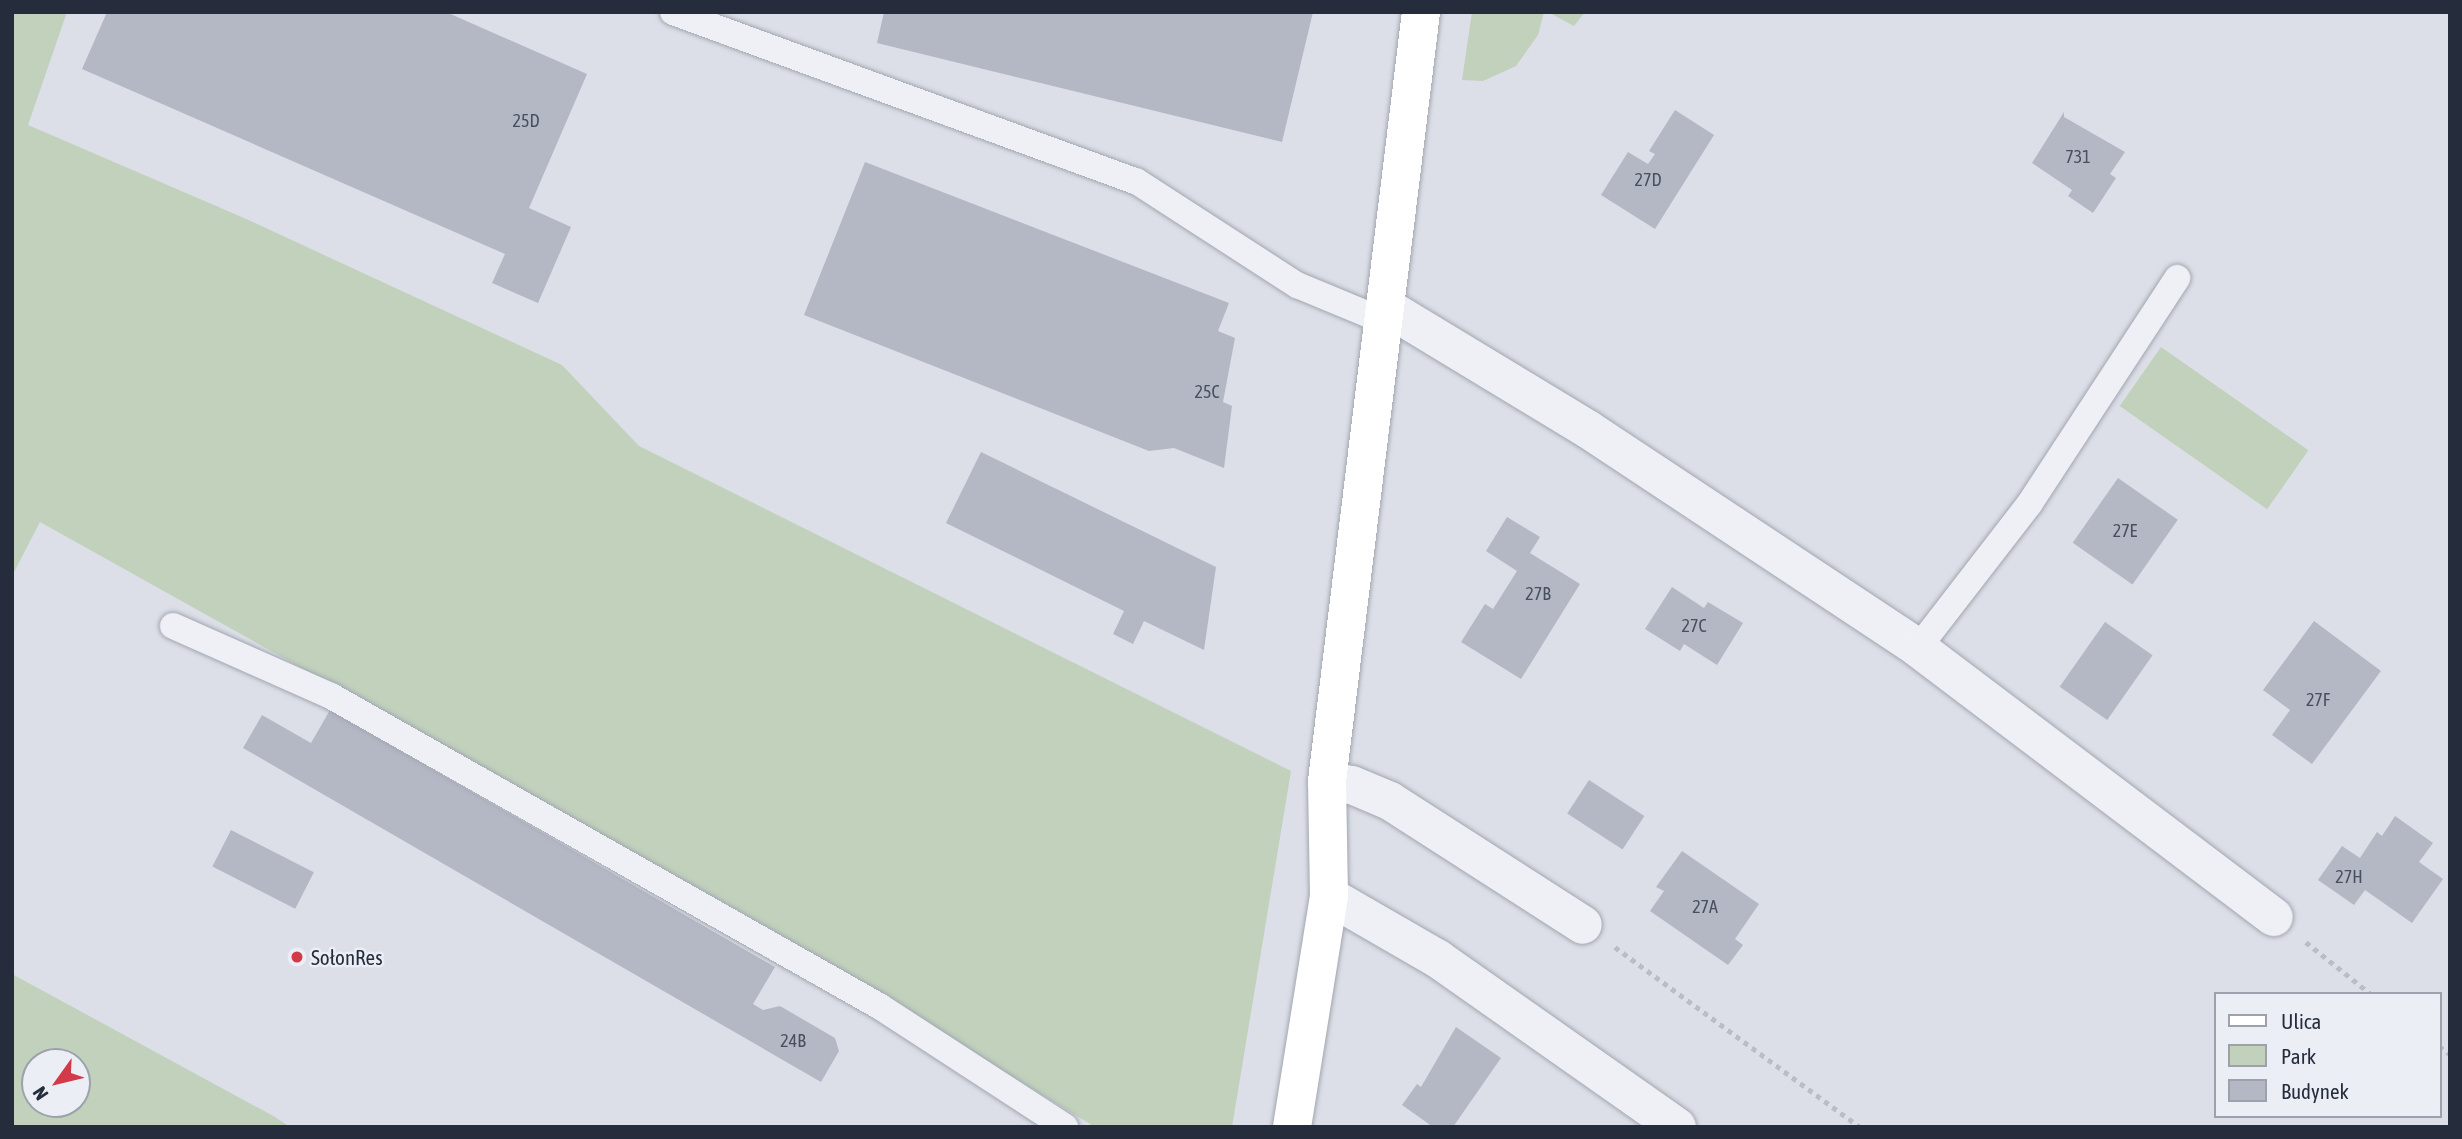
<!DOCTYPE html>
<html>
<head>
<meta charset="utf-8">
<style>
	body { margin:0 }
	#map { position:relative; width:2462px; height:1139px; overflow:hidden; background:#dcdfe7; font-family:"Asap Condensed",sans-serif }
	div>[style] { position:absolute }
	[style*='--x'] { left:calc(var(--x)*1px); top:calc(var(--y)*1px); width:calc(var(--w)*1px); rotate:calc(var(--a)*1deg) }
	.green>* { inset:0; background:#c1d1bc; transform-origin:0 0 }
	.building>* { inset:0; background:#b3b8c4; transform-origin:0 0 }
	.path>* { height:4.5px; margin-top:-2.25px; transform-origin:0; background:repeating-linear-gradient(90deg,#babdc5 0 5px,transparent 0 10px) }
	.roads { filter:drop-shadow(0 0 2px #a1a6b1) drop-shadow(0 0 2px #a1a6b1) }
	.lane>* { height:26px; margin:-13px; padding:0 13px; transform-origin:13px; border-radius:13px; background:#eef0f5 }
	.street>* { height:38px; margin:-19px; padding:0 19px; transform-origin:19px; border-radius:19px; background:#eef0f5 }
	.secondary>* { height:38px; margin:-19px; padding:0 19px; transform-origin:19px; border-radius:19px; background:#fff }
	.dots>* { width:19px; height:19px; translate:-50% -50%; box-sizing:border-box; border:4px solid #ebeef4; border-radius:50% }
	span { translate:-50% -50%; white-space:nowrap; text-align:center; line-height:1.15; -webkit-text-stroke:5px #ebeef4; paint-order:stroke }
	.number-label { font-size:18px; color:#48505f }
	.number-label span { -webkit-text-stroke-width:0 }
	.poi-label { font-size:21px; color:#252d3d }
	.left { translate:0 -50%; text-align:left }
	.frame { position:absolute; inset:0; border:14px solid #252d3d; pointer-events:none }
	.legend { position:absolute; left:2214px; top:992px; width:228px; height:126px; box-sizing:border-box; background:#ebeef4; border:2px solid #9ca1ab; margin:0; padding:9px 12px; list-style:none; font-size:21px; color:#252d3d }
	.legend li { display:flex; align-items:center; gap:14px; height:35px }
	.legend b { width:35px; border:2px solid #9ca1ab }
	.north { position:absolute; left:21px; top:1048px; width:70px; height:70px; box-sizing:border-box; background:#ebeef4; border:2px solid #9ca1ab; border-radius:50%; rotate:236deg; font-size:19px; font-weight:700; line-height:28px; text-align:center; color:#252d3d }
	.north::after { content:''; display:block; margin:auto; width:24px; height:32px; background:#d33a49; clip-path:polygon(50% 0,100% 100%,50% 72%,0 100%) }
</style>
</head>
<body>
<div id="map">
	<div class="green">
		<i style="clip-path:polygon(12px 12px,67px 12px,28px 125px,244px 218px,562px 365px,639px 446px,1291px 771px,1232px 1127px,1095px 1127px,771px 930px,40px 522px,12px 576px)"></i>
		<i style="clip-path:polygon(1472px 12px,1544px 12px,1538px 35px,1516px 66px,1483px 81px,1462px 80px)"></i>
		<i style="clip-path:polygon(1548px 12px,1585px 12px,1574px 26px)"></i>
		<i style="left:2161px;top:347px;width:180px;height:72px;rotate:35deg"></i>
		<i style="clip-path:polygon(evenodd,12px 974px,275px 1117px,290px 1127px,12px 1127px,12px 974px,77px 1062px,77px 1104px,35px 1104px,35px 1062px,77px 1062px)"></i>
	</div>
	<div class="building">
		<i style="clip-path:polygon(107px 12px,446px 12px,587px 74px,529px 208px,571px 227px,538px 303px,492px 283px,505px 254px,82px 69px)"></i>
		<i style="clip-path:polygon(884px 12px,1313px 12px,1282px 142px,877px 43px)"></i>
		<i style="clip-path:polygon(1675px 110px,1714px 135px,1655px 229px,1601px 195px,1628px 152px,1648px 164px,1655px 154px,1649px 151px)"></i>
		<i style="clip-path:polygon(2064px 112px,2064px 117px,2125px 152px,2110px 174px,2116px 178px,2093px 213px,2068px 196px,2072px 190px,2032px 163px)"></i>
		<i style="clip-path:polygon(865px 162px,1229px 303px,1218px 331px,1235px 338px,1223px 402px,1232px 406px,1224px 468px,1174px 448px,1149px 451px,804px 315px)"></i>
		<i style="clip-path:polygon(981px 452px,1216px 567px,1204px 650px,1144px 621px,1133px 644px,1113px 634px,1124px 611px,946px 523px)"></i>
		<i style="left:2118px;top:478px;width:73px;height:79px;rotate:35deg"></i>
		<i style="clip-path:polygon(1507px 517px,1540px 537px,1530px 553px,1580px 584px,1521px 679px,1461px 642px,1485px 604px,1493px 609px,1517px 571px,1486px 551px)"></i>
		<i style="clip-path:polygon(1672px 587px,1704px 608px,1708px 602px,1743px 623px,1717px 665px,1684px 644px,1680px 651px,1645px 629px)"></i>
		<i style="clip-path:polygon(2314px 621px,2381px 671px,2312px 764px,2272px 735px,2290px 710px,2263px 690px)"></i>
		<i style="left:2105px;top:622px;width:58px;height:79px;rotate:35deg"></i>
		<i style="clip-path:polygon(330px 710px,775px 967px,753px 1004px,763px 1010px,780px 1006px,835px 1038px,839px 1051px,821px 1082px,243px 748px,262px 715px,311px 743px)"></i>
		<i style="left:1589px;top:780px;width:66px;height:40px;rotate:33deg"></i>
		<i style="clip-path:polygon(2395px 816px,2433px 843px,2419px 862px,2443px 879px,2412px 923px,2365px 890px,2354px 905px,2318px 880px,2342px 846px,2360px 858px,2377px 832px,2382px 836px)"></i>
		<i style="left:231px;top:830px;width:93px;height:41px;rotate:27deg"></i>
		<i style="clip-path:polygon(1682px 851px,1759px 904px,1735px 939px,1743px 945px,1728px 965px,1650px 911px,1664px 891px,1656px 887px)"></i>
		<i style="clip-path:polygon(1456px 1027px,1501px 1058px,1453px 1127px,1433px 1127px,1402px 1105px,1417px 1084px,1421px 1087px)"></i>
	</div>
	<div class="path">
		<i style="--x:2306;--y:942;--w:83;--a:38.7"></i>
		<i style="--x:1615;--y:947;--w:304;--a:36.3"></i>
		<i style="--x:2439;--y:1046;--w:14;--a:36"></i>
	</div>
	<div class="roads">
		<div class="lane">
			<i style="--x:673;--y:12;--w:493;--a:20.1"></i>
			<i style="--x:1136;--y:181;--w:192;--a:32.9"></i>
			<i style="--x:1297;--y:285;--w:94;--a:22.5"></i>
			<i style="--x:173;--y:626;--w:173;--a:23.9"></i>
			<i style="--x:331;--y:696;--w:630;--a:29.5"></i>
			<i style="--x:879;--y:1006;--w:222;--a:33"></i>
			<i style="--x:1918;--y:648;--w:183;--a:-52.3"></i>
			<i style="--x:2030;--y:503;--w:269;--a:-56.8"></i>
		</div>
		<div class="street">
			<i style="--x:1386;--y:307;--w:237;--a:31.2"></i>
			<i style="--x:1589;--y:430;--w:395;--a:33.5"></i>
			<i style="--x:1918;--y:648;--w:446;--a:37.1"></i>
			<i style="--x:1327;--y:781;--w:25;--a:9"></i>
			<i style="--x:1352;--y:785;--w:41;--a:22.8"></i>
			<i style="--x:1390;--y:801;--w:229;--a:32.7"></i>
			<i style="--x:1329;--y:896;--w:126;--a:30"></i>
			<i style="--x:1438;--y:959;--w:292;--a:35.1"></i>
		</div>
		<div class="secondary">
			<i style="--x:1292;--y:1127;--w:234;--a:-80.9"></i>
			<i style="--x:1329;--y:896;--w:115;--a:-91"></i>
			<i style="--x:1327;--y:781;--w:775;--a:-83.03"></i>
		</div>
	</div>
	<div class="dots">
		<i style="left:297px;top:957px;background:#d33a49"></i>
	</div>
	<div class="number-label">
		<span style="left:526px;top:121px">25D</span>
		<span style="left:2078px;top:157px">731</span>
		<span style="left:1648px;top:180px">27D</span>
		<span style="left:1207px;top:392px">25C</span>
		<span style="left:2125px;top:531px">27E</span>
		<span style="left:1538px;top:594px">27B</span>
		<span style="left:1694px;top:626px">27C</span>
		<span style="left:2318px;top:700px">27F</span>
		<span style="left:2349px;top:877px">27H</span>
		<span style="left:1705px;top:907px">27A</span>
		<span style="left:793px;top:1041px">24B</span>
	</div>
	<div class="poi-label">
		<span class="left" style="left:311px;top:957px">SołonRes</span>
	</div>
	<div class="frame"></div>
	<ul class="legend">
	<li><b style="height:9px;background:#fff"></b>Ulica</li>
	<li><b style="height:19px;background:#c1d1bc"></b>Park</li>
	<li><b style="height:19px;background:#b3b8c4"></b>Budynek</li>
	</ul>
	<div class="north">N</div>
</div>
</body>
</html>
